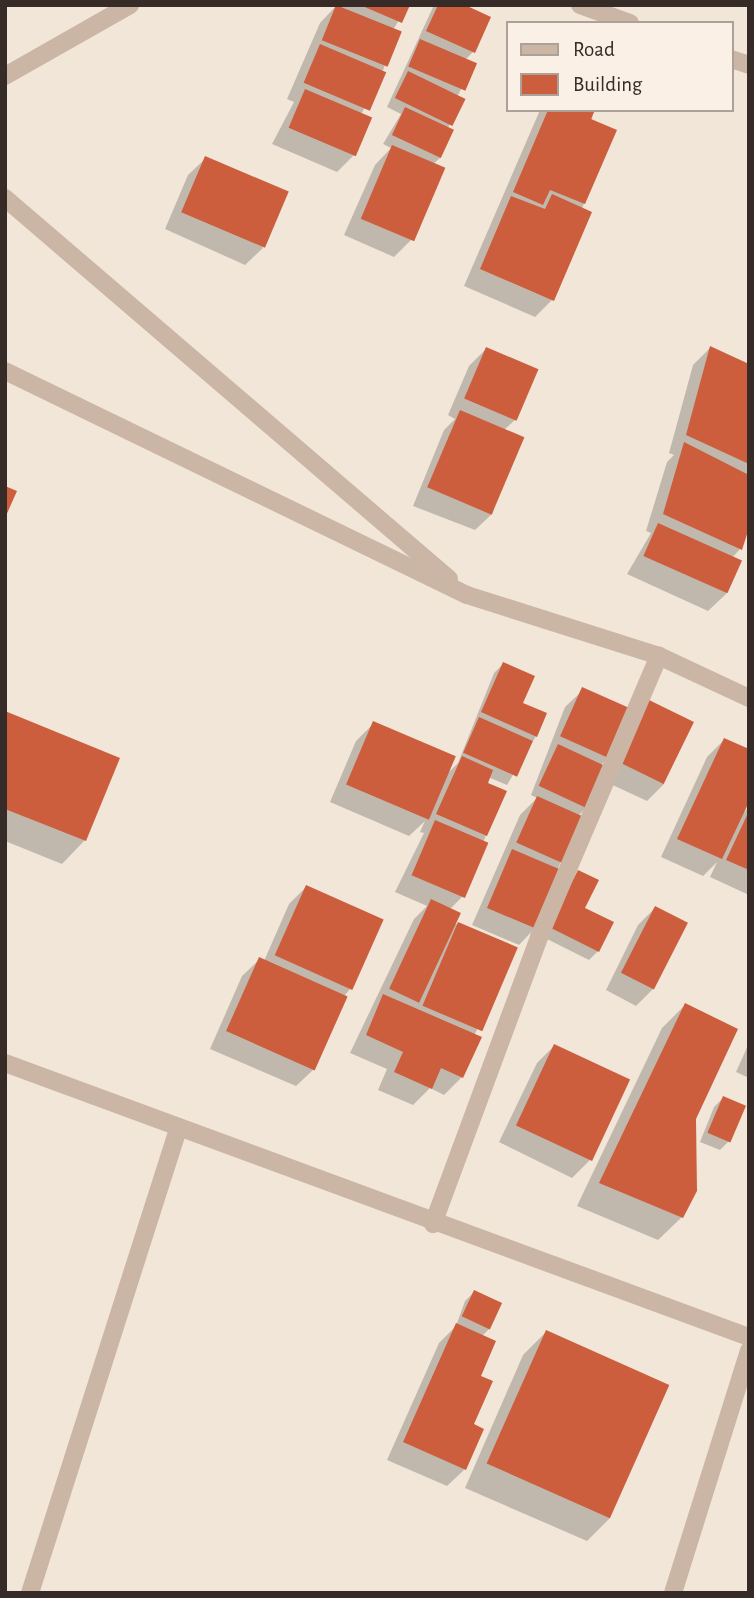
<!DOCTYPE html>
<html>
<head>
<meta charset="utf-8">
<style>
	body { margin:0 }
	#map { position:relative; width:754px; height:1598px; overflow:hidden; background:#f2e6d9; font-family:"Alegreya Sans",sans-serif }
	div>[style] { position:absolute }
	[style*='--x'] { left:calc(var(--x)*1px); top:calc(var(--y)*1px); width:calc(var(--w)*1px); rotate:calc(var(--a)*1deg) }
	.shadow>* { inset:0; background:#0003 }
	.building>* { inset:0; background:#cc5e3d; transform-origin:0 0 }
	.minor>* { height:18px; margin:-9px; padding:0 9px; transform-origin:9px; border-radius:9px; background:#cbb5a4 }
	span { translate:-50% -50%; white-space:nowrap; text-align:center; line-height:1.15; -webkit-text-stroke:6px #faf0e5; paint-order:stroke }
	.frame { position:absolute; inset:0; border:7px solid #362b26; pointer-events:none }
	.legend { position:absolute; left:506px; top:21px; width:228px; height:91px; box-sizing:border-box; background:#faf0e5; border:2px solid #aca199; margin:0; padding:9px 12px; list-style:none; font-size:21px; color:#362b26 }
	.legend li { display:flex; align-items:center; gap:14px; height:35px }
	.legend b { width:35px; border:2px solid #aca199 }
</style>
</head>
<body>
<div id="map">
	<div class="shadow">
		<i style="clip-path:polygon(331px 5px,408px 5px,393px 30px,384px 68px,361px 115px,354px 155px,337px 172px,272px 144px,294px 102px,287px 99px,320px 23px,335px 7px)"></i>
		<i style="clip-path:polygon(434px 5px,460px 5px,473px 52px,465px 60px,474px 64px,457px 97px,440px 158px,432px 165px,411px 240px,394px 257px,344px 235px,375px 165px,391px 148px,383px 144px,401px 114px,387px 107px)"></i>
		<i style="clip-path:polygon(540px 110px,593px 110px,584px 203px,552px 300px,535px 317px,464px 286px)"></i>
		<i style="clip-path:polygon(206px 158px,263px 248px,245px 265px,165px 229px,188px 175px)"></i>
		<i style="clip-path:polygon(710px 348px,749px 366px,749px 522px,740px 549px,732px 558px,726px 594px,708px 611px,627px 574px,651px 533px,646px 531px,667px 462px,674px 455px,669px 453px,693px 365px)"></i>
		<i style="clip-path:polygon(486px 349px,515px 420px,504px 430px,493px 513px,475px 530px,413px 506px,444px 430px,455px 419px,448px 415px,469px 366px)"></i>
		<i style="clip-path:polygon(503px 664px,536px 736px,507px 785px,488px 777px,486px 835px,462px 897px,449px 910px,454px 923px,515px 949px,474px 1036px,462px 1077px,444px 1095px,430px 1088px,413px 1105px,378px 1090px,387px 1069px,350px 1053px,414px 919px,427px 906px,395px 892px,424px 833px,420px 832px,425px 821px,409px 836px,330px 802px,356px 741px,374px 723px,447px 774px,458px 763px,494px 673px)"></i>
		<i style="clip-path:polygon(583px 690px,609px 757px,600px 766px,587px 807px,578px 816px,536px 927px,519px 945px,472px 925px,520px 815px,537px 798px,531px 795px,565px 707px)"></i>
		<i style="clip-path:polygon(5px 713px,85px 840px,62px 864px,5px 841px)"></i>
		<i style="clip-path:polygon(632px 720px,664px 784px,647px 801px,604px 781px)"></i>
		<i style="clip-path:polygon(724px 740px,742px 814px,749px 807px,749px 895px,710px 877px,717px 862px,703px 876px,661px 857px,707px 757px)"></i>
		<i style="clip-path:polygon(578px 872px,582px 908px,598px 951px,589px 960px,541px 936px)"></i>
		<i style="clip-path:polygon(306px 887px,351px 988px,344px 996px,314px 1069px,296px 1086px,210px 1049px,242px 976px,260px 959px,264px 961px,289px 904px)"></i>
		<i style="clip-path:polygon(655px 908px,653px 989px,636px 1006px,606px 990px,638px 925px)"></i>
		<i style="clip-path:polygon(685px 1005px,694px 1119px,682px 1217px,658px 1240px,577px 1206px,662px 1028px)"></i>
		<i style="clip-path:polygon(749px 1043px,749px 1078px,736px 1072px)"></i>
		<i style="clip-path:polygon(554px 1046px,590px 1160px,572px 1178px,499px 1142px,537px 1063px)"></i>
		<i style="clip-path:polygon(723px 1098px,729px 1141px,720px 1150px,700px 1142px,714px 1107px)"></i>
		<i style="clip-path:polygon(474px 1292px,490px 1328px,481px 1337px,465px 1469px,447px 1486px,387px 1460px,439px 1343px,456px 1326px,465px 1301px)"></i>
		<i style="clip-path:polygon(546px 1332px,610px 1518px,587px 1541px,465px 1488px,523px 1355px)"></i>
	</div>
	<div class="building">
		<i style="left:336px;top:5px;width:71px;height:38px;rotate:22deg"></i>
		<i style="clip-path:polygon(360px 5px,410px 5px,402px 23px)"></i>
		<i style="clip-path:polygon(438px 5px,465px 5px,491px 17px,475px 53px,426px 31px)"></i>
		<i style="left:420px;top:39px;width:62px;height:30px;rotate:23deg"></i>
		<i style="left:320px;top:44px;width:72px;height:42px;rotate:23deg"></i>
		<i style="left:408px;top:71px;width:64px;height:30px;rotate:26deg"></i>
		<i style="left:305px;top:89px;width:73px;height:42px;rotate:23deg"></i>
		<i style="left:405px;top:107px;width:54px;height:31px;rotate:25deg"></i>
		<i style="clip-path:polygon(548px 110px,595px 110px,591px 119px,617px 130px,585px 204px,550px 190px,543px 205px,513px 192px)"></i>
		<i style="left:392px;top:145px;width:58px;height:80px;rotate:23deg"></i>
		<i style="left:205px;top:156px;width:91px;height:61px;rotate:23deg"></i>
		<i style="clip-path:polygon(552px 194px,592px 212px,554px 301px,480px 269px,511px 196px,545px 209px)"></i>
		<i style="clip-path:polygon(710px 346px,749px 364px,749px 464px,686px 435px)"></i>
		<i style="left:486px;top:347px;width:57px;height:56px;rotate:23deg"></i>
		<i style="left:460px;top:410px;width:70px;height:84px;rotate:23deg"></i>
		<i style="clip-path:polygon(684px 442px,749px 475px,749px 528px,742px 550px,663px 514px)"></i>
		<i style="clip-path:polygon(5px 486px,17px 491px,5px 518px)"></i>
		<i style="left:658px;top:523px;width:92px;height:36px;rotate:24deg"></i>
		<i style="clip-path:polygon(503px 662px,535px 676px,523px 703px,547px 713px,537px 737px,481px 712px)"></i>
		<i style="left:582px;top:687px;width:55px;height:54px;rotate:24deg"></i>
		<i style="left:649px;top:700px;width:50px;height:69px;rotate:26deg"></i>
		<i style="clip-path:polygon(5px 711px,120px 758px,86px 841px,5px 809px)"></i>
		<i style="left:479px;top:717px;width:59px;height:39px;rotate:24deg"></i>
		<i style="left:373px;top:721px;width:90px;height:69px;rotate:23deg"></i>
		<i style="clip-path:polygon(724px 738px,749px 749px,749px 802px,722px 859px,677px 839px)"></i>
		<i style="left:558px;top:744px;width:54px;height:46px;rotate:25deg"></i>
		<i style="clip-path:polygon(462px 756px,493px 770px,488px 783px,507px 791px,487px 836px,436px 814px)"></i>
		<i style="left:537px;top:796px;width:54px;height:51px;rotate:24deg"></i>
		<i style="clip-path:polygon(749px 811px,749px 870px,726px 860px)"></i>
		<i style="left:435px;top:820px;width:58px;height:60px;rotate:23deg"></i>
		<i style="left:512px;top:849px;width:53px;height:64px;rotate:23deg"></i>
		<i style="clip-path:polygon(578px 870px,599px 880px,585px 908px,614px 922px,599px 952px,549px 927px)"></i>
		<i style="left:306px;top:885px;width:85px;height:77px;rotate:24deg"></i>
		<i style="left:431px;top:899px;width:33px;height:99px;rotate:25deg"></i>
		<i style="left:655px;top:906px;width:37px;height:75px;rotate:27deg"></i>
		<i style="left:458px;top:922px;width:65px;height:91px;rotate:23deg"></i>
		<i style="left:259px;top:957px;width:97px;height:81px;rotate:24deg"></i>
		<i style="clip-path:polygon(383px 994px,482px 1037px,463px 1078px,441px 1068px,432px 1089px,394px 1072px,403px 1052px,366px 1035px)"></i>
		<i style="clip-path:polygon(685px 1003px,738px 1029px,696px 1119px,697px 1191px,683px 1218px,599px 1183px)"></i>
		<i style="left:554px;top:1044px;width:84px;height:90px;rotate:25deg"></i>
		<i style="left:723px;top:1096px;width:25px;height:40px;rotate:23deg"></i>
		<i style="left:474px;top:1290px;width:31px;height:29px;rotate:25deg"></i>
		<i style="clip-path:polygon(456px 1323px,496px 1341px,481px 1376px,493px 1381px,474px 1424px,484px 1429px,466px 1470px,403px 1442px)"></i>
		<i style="left:546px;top:1330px;width:135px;height:146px;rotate:24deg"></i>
	</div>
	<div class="minor">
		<i style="--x:580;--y:5;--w:53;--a:19.8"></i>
		<i style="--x:731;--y:59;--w:19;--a:18"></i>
		<i style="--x:5;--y:76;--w:144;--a:-29.6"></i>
		<i style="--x:5;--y:198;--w:585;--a:40.63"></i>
		<i style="--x:5;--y:371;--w:513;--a:25.87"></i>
		<i style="--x:467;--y:595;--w:201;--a:17.6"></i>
		<i style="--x:659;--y:656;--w:99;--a:25"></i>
		<i style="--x:5;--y:1063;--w:793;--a:20.22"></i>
		<i style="--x:433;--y:1224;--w:306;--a:-69.7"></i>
		<i style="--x:539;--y:937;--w:306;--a:-66.9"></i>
		<i style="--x:30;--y:1593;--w:489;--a:-72.3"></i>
		<i style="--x:673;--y:1593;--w:254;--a:-72.6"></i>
	</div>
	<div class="frame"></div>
	<ul class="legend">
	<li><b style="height:9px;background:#cbb5a4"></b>Road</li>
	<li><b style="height:19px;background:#cc5e3d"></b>Building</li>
	</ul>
</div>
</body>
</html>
